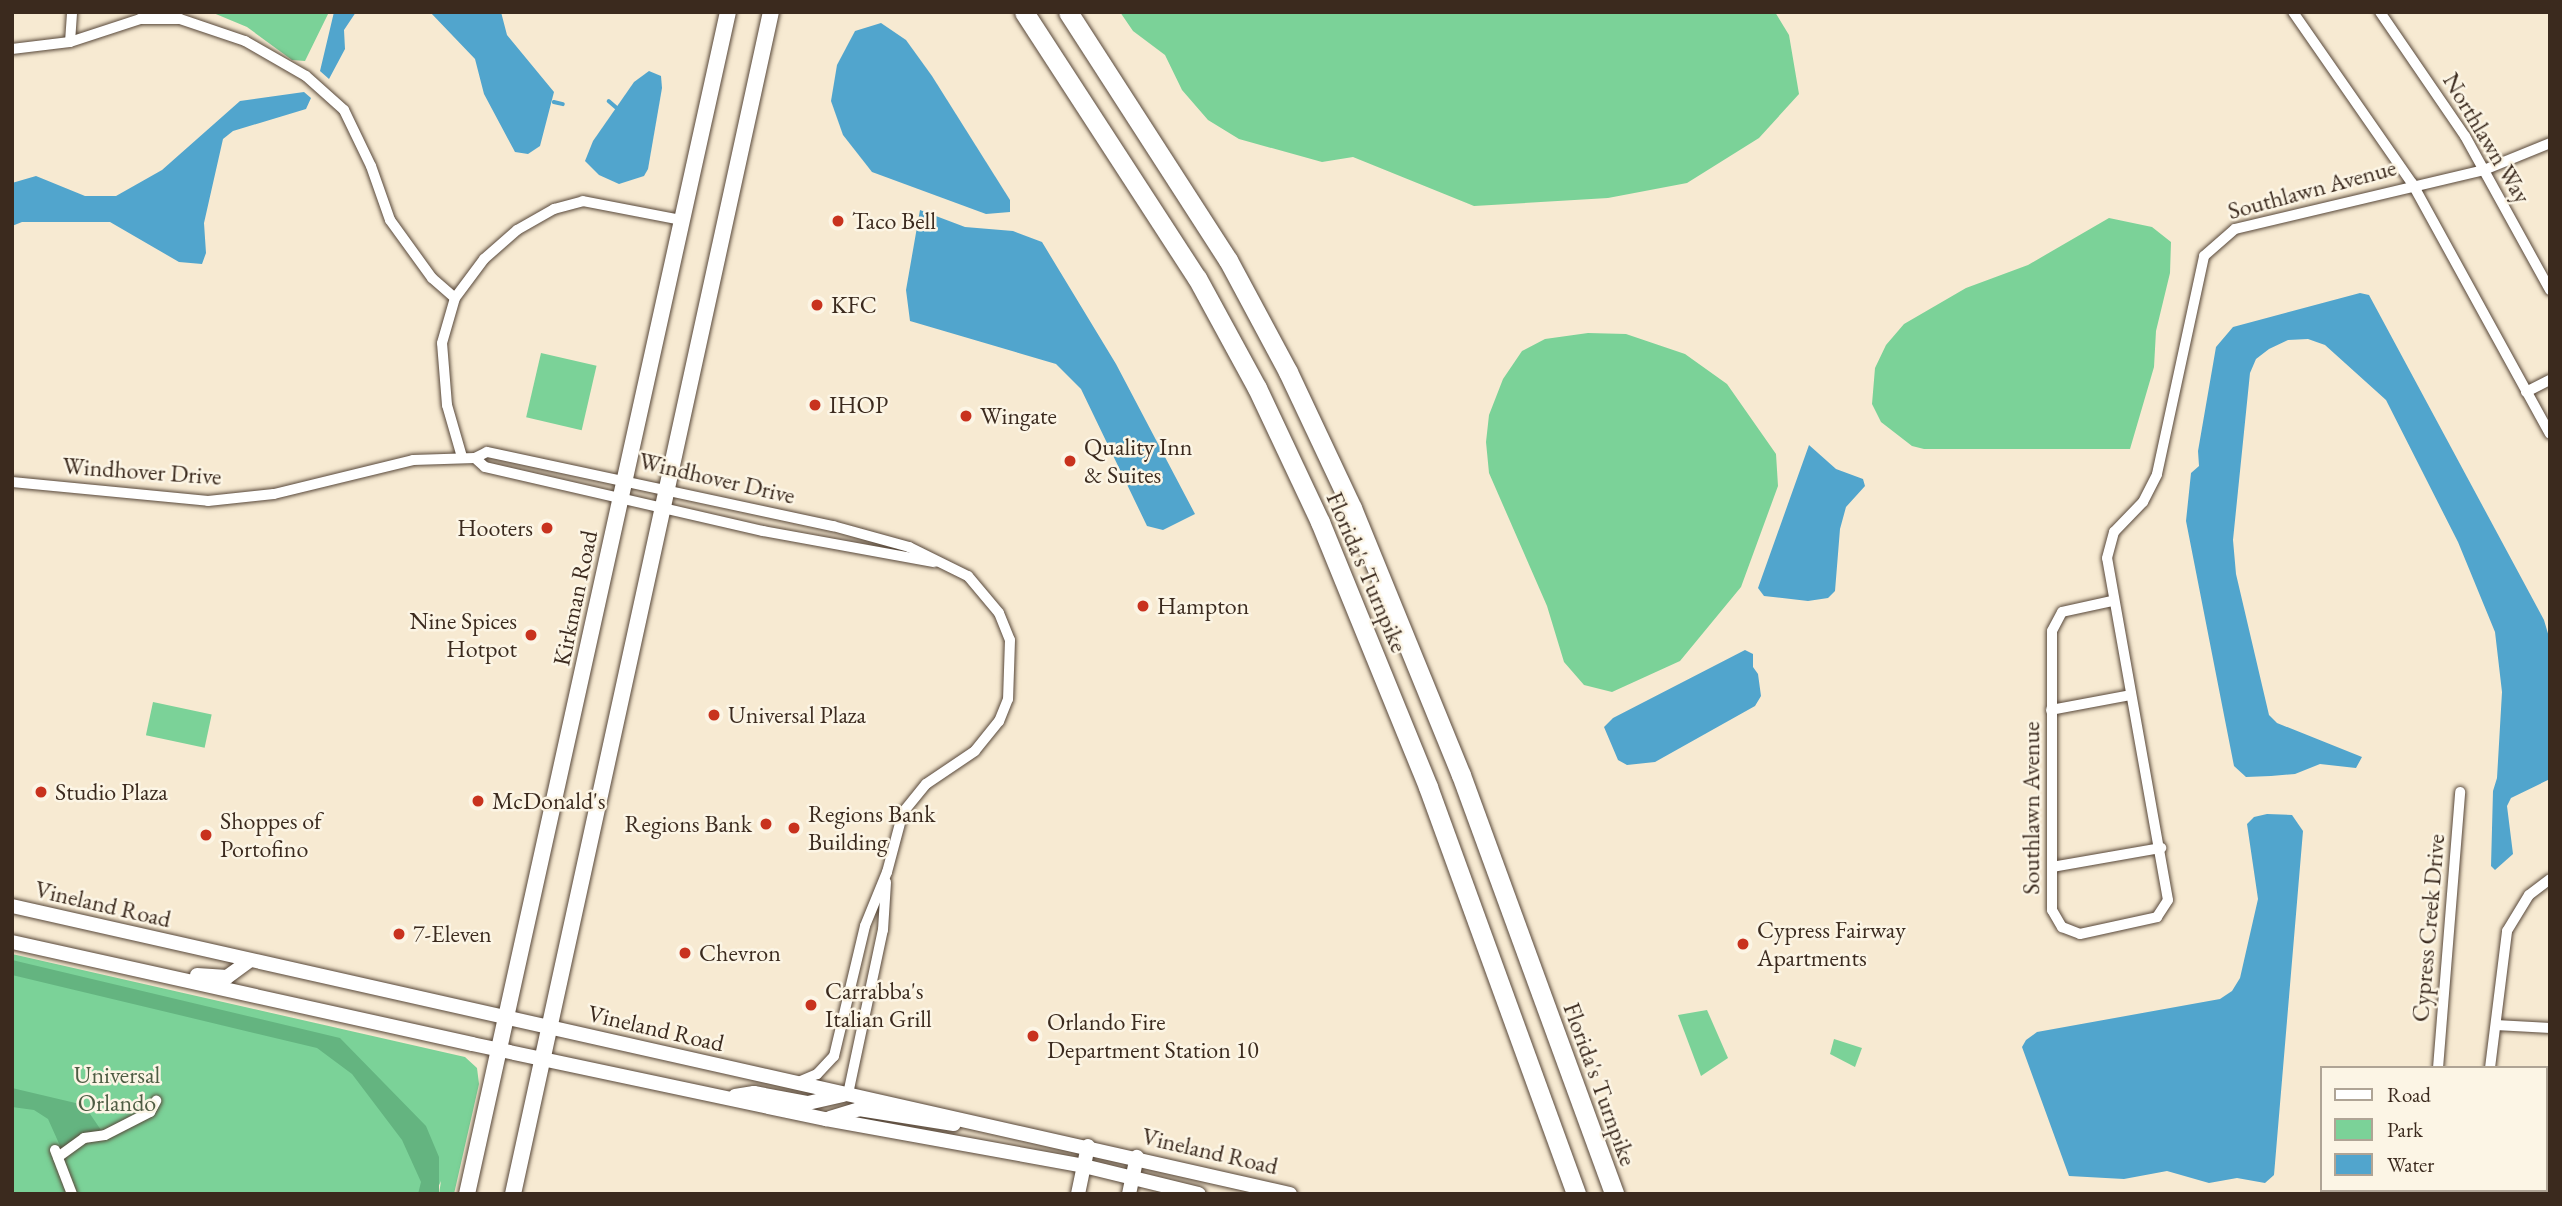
<!DOCTYPE html>
<html>
<head>
<meta charset="utf-8">
<style>
	body { margin:0 }
	#map { position:relative; width:2562px; height:1206px; overflow:hidden; background:#f7ead2; font-family:"EB Garamond",serif }
	div>[style] { position:absolute }
	[style*='--x'] { left:calc(var(--x)*1px); top:calc(var(--y)*1px); width:calc(var(--w)*1px); rotate:calc(var(--a)*1deg) }
	.green>* { inset:0; background:#7bd298; transform-origin:0 0 }
	.forest>* { inset:0; background:#64b480 }
	.water>* { inset:0; background:#51a5cd }
	.stream>* { height:3.5px; margin:-1.75px; padding:0 1.75px; transform-origin:1.75px; border-radius:1.75px; background:#51a5cd }
	.roads { filter:drop-shadow(0 0 2px #574739) drop-shadow(0 0 2px #574739) }
	.street>* { height:10px; margin:-5px; padding:0 5px; transform-origin:5px; border-radius:5px; background:#fff }
	.secondary>* { height:14px; margin:-7px; padding:0 7px; transform-origin:7px; border-radius:7px; background:#fff }
	.primary>* { height:16px; margin:-8px; padding:0 8px; transform-origin:8px; border-radius:8px; background:#fff }
	.highway>* { height:19px; margin:-9.5px; padding:0 9.5px; transform-origin:9.5px; border-radius:9.5px; background:#fff }
	.dots>* { width:19px; height:19px; translate:-50% -50%; box-sizing:border-box; border:4px solid #fcf5e5; border-radius:50% }
	span { translate:-50% -50%; white-space:nowrap; text-align:center; line-height:1.15; -webkit-text-stroke:5px #fcf5e5; paint-order:stroke }
	.street-label { font-size:24px; color:#3b2a1e }
	.poi-label { font-size:24px; color:#3b2a1e }
	.left { translate:0 -50%; text-align:left }
	.right { translate:-100% -50%; text-align:right }
	.park-label { font-size:24px; color:#4e5c43 }
	.frame { position:absolute; inset:0; border:14px solid #3b2a1e; pointer-events:none }
	.legend { position:absolute; left:2320px; top:1066px; width:228px; height:126px; box-sizing:border-box; background:#fcf5e5; border:2px solid #afa495; margin:0; padding:9px 12px; list-style:none; font-size:21px; color:#3b2a1e }
	.legend li { display:flex; align-items:center; gap:14px; height:35px }
	.legend b { width:35px; border:2px solid #afa495 }
</style>
</head>
<body>
<div id="map">
	<div class="green">
		<i style="clip-path:polygon(211px 12px,329px 12px,305px 61px,292px 60px,247px 27px)"></i>
		<i style="clip-path:polygon(1120px 12px,1775px 12px,1789px 35px,1799px 94px,1759px 138px,1687px 183px,1608px 198px,1474px 206px,1353px 157px,1322px 162px,1239px 139px,1208px 120px,1182px 90px,1165px 55px,1133px 31px)"></i>
		<i style="clip-path:polygon(2109px 218px,2152px 227px,2171px 242px,2170px 273px,2156px 331px,2154px 367px,2130px 449px,1924px 449px,1912px 446px,1881px 422px,1872px 404px,1875px 368px,1886px 345px,1904px 324px,1966px 288px,2028px 265px)"></i>
		<i style="clip-path:polygon(1588px 333px,1626px 334px,1685px 354px,1727px 384px,1776px 454px,1778px 486px,1741px 587px,1680px 661px,1612px 692px,1584px 685px,1564px 662px,1547px 606px,1489px 473px,1486px 442px,1489px 415px,1503px 379px,1522px 351px,1545px 339px)"></i>
		<i style="left:541px;top:353px;width:57px;height:66px;rotate:13deg"></i>
		<i style="left:153px;top:702px;width:60px;height:34px;rotate:12deg"></i>
		<i style="clip-path:polygon(12px 954px,465px 1057px,477px 1068px,479px 1084px,454px 1194px,439px 1194px,441px 1181px,435px 1194px,12px 1194px)"></i>
		<i style="clip-path:polygon(1707px 1010px,1728px 1058px,1701px 1076px,1678px 1015px)"></i>
		<i style="clip-path:polygon(1834px 1039px,1862px 1048px,1855px 1067px,1830px 1054px)"></i>
	</div>
	<div class="forest">
		<i style="clip-path:polygon(12px 960px,340px 1038px,426px 1126px,439px 1157px,439px 1194px,418px 1194px,421px 1182px,402px 1140px,352px 1074px,317px 1048px,12px 975px)"></i>
		<i style="clip-path:polygon(12px 1088px,84px 1105px,103px 1133px,61px 1148px,48px 1119px,34px 1110px,12px 1107px)"></i>
	</div>
	<div class="water">
		<i style="clip-path:polygon(334px 12px,356px 12px,344px 30px,345px 49px,329px 79px,320px 71px)"></i>
		<i style="clip-path:polygon(430px 12px,501px 12px,507px 35px,554px 92px,540px 146px,528px 154px,515px 152px,484px 94px,475px 59px)"></i>
		<i style="clip-path:polygon(881px 23px,906px 40px,932px 76px,1010px 200px,1010px 212px,986px 214px,872px 172px,843px 135px,831px 101px,837px 65px,855px 31px)"></i>
		<i style="clip-path:polygon(649px 71px,661px 76px,662px 88px,648px 169px,644px 176px,619px 184px,599px 175px,585px 161px,593px 141px,634px 82px)"></i>
		<i style="clip-path:polygon(304px 92px,311px 98px,306px 109px,233px 131px,223px 139px,204px 223px,206px 253px,202px 264px,179px 262px,110px 222px,22px 222px,12px 226px,12px 183px,36px 176px,85px 196px,116px 196px,162px 170px,240px 101px)"></i>
		<i style="clip-path:polygon(920px 210px,965px 227px,1013px 231px,1042px 242px,1116px 364px,1195px 514px,1163px 530px,1147px 526px,1081px 389px,1056px 364px,910px 321px,906px 290px)"></i>
		<i style="clip-path:polygon(2360px 293px,2369px 295px,2544px 620px,2549px 637px,2550px 779px,2511px 798px,2507px 806px,2513px 854px,2495px 870px,2491px 866px,2493px 791px,2497px 778px,2502px 692px,2495px 632px,2458px 542px,2386px 400px,2325px 345px,2308px 339px,2288px 340px,2269px 349px,2256px 359px,2250px 373px,2233px 540px,2236px 574px,2269px 715px,2277px 723px,2362px 757px,2356px 768px,2320px 764px,2295px 774px,2271px 776px,2246px 777px,2234px 766px,2186px 521px,2191px 473px,2199px 466px,2198px 451px,2216px 347px,2233px 327px)"></i>
		<i style="clip-path:polygon(1809px 445px,1836px 469px,1863px 479px,1865px 486px,1846px 507px,1840px 529px,1835px 591px,1828px 598px,1808px 601px,1764px 596px,1758px 588px)"></i>
		<i style="clip-path:polygon(1745px 650px,1753px 654px,1753px 667px,1758px 674px,1761px 696px,1755px 706px,1655px 762px,1627px 765px,1618px 760px,1604px 727px,1613px 718px)"></i>
		<i style="clip-path:polygon(2267px 814px,2292px 815px,2303px 831px,2274px 1175px,2265px 1183px,2237px 1178px,2209px 1183px,2167px 1171px,2124px 1179px,2069px 1176px,2022px 1047px,2026px 1040px,2037px 1032px,2220px 999px,2232px 991px,2240px 978px,2258px 899px,2247px 824px,2254px 817px)"></i>
	</div>
	<div class="stream">
		<i style="--x:609;--y:101;--w:11;--a:41"></i>
		<i style="--x:554;--y:102;--w:9;--a:13"></i>
	</div>
	<div class="roads">
		<div class="street">
			<i style="--x:2293;--y:12;--w:208;--a:55.2"></i>
			<i style="--x:2412;--y:183;--w:286;--a:61.2"></i>
			<i style="--x:2380;--y:12;--w:150;--a:55.6"></i>
			<i style="--x:2465;--y:136;--w:176;--a:61.1"></i>
			<i style="--x:70;--y:42;--w:30;--a:-86"></i>
			<i style="--x:12;--y:49;--w:58;--a:-6.9"></i>
			<i style="--x:70;--y:42;--w:74;--a:-18.2"></i>
			<i style="--x:140;--y:19;--w:40;--a:0"></i>
			<i style="--x:180;--y:19;--w:69;--a:18.7"></i>
			<i style="--x:245;--y:41;--w:70;--a:29.8"></i>
			<i style="--x:306;--y:76;--w:51;--a:41.8"></i>
			<i style="--x:344;--y:110;--w:62;--a:64.3"></i>
			<i style="--x:371;--y:166;--w:57;--a:70.6"></i>
			<i style="--x:390;--y:220;--w:72;--a:54.1"></i>
			<i style="--x:432;--y:278;--w:30;--a:41"></i>
			<i style="--x:2526;--y:392;--w:27;--a:-27"></i>
			<i style="--x:462;--y:457;--w:54;--a:-106.1"></i>
			<i style="--x:447;--y:405;--w:62;--a:-94.6"></i>
			<i style="--x:442;--y:343;--w:47;--a:-73.9"></i>
			<i style="--x:455;--y:298;--w:49;--a:-53.4"></i>
			<i style="--x:484;--y:259;--w:44;--a:-41.3"></i>
			<i style="--x:517;--y:230;--w:43;--a:-29.6"></i>
			<i style="--x:554;--y:209;--w:30;--a:-15"></i>
			<i style="--x:583;--y:201;--w:101;--a:10.9"></i>
			<i style="--x:475;--y:458;--w:13;--a:42"></i>
			<i style="--x:485;--y:467;--w:285;--a:13"></i>
			<i style="--x:763;--y:531;--w:174;--a:10.3"></i>
			<i style="--x:12;--y:482;--w:197;--a:5.5"></i>
			<i style="--x:208;--y:501;--w:66;--a:-6.1"></i>
			<i style="--x:274;--y:494;--w:143;--a:-13.7"></i>
			<i style="--x:413;--y:460;--w:62;--a:-1.8"></i>
			<i style="--x:475;--y:458;--w:13;--a:-27"></i>
			<i style="--x:487;--y:452;--w:354;--a:12.1"></i>
			<i style="--x:833;--y:526;--w:79;--a:15.4"></i>
			<i style="--x:909;--y:547;--w:66;--a:26.2"></i>
			<i style="--x:968;--y:576;--w:48;--a:50"></i>
			<i style="--x:999;--y:613;--w:29;--a:68"></i>
			<i style="--x:1010;--y:640;--w:59;--a:91.9"></i>
			<i style="--x:1008;--y:699;--w:24;--a:112"></i>
			<i style="--x:999;--y:721;--w:38;--a:129"></i>
			<i style="--x:975;--y:751;--w:59;--a:146"></i>
			<i style="--x:926;--y:784;--w:36;--a:129"></i>
			<i style="--x:903;--y:812;--w:62;--a:104.9"></i>
			<i style="--x:887;--y:872;--w:58;--a:112.2"></i>
			<i style="--x:865;--y:926;--w:134;--a:103.4"></i>
			<i style="--x:834;--y:1056;--w:25;--a:133"></i>
			<i style="--x:817;--y:1074;--w:23;--a:157"></i>
			<i style="--x:2112;--y:601;--w:51;--a:167.6"></i>
			<i style="--x:2062;--y:612;--w:21;--a:118"></i>
			<i style="--x:2052;--y:631;--w:279;--a:90"></i>
			<i style="--x:2052;--y:910;--w:20;--a:60"></i>
			<i style="--x:2062;--y:927;--w:19;--a:21"></i>
			<i style="--x:2080;--y:934;--w:79;--a:-12.4"></i>
			<i style="--x:2157;--y:917;--w:20;--a:-57"></i>
			<i style="--x:2168;--y:900;--w:347;--a:-100.1"></i>
			<i style="--x:2107;--y:558;--w:27;--a:-75"></i>
			<i style="--x:2114;--y:532;--w:42;--a:-46"></i>
			<i style="--x:2143;--y:502;--w:31;--a:-63"></i>
			<i style="--x:2157;--y:474;--w:223;--a:-77.8"></i>
			<i style="--x:2204;--y:256;--w:41;--a:-41.1"></i>
			<i style="--x:2235;--y:229;--w:256;--a:-13.3"></i>
			<i style="--x:2484;--y:170;--w:71;--a:-22.2"></i>
			<i style="--x:2051;--y:710;--w:81;--a:-10.6"></i>
			<i style="--x:2052;--y:867;--w:111;--a:-9.9"></i>
			<i style="--x:2496;--y:1025;--w:54;--a:3.2"></i>
			<i style="--x:2438;--y:1068;--w:277;--a:-85.4"></i>
			<i style="--x:2490;--y:1068;--w:138;--a:-82.9"></i>
			<i style="--x:2507;--y:931;--w:42;--a:-58.6"></i>
			<i style="--x:2529;--y:895;--w:26;--a:-37"></i>
			<i style="--x:848;--y:1094;--w:168;--a:-78"></i>
			<i style="--x:883;--y:930;--w:48;--a:-86.4"></i>
			<i style="--x:55;--y:1150;--w:47;--a:68.9"></i>
			<i style="--x:58;--y:1157;--w:32;--a:-36"></i>
			<i style="--x:84;--y:1138;--w:21;--a:-8"></i>
			<i style="--x:105;--y:1135;--w:51;--a:-27.1"></i>
			<i style="--x:150;--y:1112;--w:13;--a:-61"></i>
			<i style="--x:2426;--y:1194;--w:4;--a:-76"></i>
		</div>
		<div class="secondary">
			<i style="--x:12;--y:906;--w:1310;--a:12.7"></i>
			<i style="--x:12;--y:942;--w:471;--a:12.5"></i>
			<i style="--x:472;--y:1044;--w:362;--a:12"></i>
			<i style="--x:826;--y:1119;--w:262;--a:10.3"></i>
			<i style="--x:1084;--y:1166;--w:118;--a:13.7"></i>
			<i style="--x:197;--y:975;--w:30;--a:4"></i>
			<i style="--x:227;--y:977;--w:27;--a:-36"></i>
			<i style="--x:735;--y:1096;--w:19;--a:-9"></i>
			<i style="--x:754;--y:1093;--w:55;--a:10.5"></i>
			<i style="--x:808;--y:1103;--w:36;--a:-13"></i>
			<i style="--x:830;--y:1118;--w:30;--a:-17"></i>
			<i style="--x:859;--y:1109;--w:96;--a:9"></i>
			<i style="--x:1078;--y:1194;--w:49;--a:-78.2"></i>
			<i style="--x:1129;--y:1194;--w:38;--a:-78"></i>
		</div>
		<div class="primary">
			<i style="--x:467;--y:1194;--w:1210;--a:-77.55"></i>
			<i style="--x:513;--y:1194;--w:1210;--a:-77.69"></i>
		</div>
		<div class="highway">
			<i style="--x:1024;--y:12;--w:317;--a:57"></i>
			<i style="--x:1197;--y:278;--w:125;--a:61.4"></i>
			<i style="--x:1257;--y:388;--w:148;--a:64.8"></i>
			<i style="--x:1320;--y:522;--w:286;--a:67.8"></i>
			<i style="--x:1428;--y:787;--w:433;--a:70"></i>
			<i style="--x:1068;--y:12;--w:295;--a:57.2"></i>
			<i style="--x:1228;--y:260;--w:127;--a:61.8"></i>
			<i style="--x:1288;--y:372;--w:150;--a:64.8"></i>
			<i style="--x:1352;--y:508;--w:288;--a:67.8"></i>
			<i style="--x:1461;--y:775;--w:446;--a:69.9"></i>
		</div>
	</div>
	<div class="dots">
		<i style="left:838px;top:221px;background:#c8321e"></i>
		<i style="left:817px;top:305px;background:#c8321e"></i>
		<i style="left:815px;top:405px;background:#c8321e"></i>
		<i style="left:966px;top:416px;background:#c8321e"></i>
		<i style="left:1070px;top:461px;background:#c8321e"></i>
		<i style="left:547px;top:528px;background:#c8321e"></i>
		<i style="left:1143px;top:606px;background:#c8321e"></i>
		<i style="left:531px;top:635px;background:#c8321e"></i>
		<i style="left:714px;top:715px;background:#c8321e"></i>
		<i style="left:41px;top:792px;background:#c8321e"></i>
		<i style="left:478px;top:801px;background:#c8321e"></i>
		<i style="left:766px;top:824px;background:#c8321e"></i>
		<i style="left:794px;top:828px;background:#c8321e"></i>
		<i style="left:206px;top:835px;background:#c8321e"></i>
		<i style="left:399px;top:934px;background:#c8321e"></i>
		<i style="left:1743px;top:944px;background:#c8321e"></i>
		<i style="left:685px;top:953px;background:#c8321e"></i>
		<i style="left:811px;top:1005px;background:#c8321e"></i>
		<i style="left:1033px;top:1036px;background:#c8321e"></i>
	</div>
	<div class="street-label">
		<span style="left:2487px;top:138px;rotate:59deg">Northlawn Way</span>
		<span style="left:2312px;top:189px;rotate:-15deg">Southlawn Avenue</span>
		<span style="left:142px;top:471px;rotate:4deg">Windhover Drive</span>
		<span style="left:717px;top:478px;rotate:13deg">Windhover Drive</span>
		<span style="left:1367px;top:572px;rotate:67deg">Florida's Turnpike</span>
		<span style="left:575px;top:598px;rotate:-78deg">Kirkman Road</span>
		<span style="left:2031px;top:808px;rotate:-90deg">Southlawn Avenue</span>
		<span style="left:103px;top:904px;rotate:13deg">Vineland Road</span>
		<span style="left:2428px;top:928px;rotate:-85deg">Cypress Creek Drive</span>
		<span style="left:656px;top:1028px;rotate:13deg">Vineland Road</span>
		<span style="left:1600px;top:1084px;rotate:70deg">Florida's Turnpike</span>
		<span style="left:1210px;top:1151px;rotate:13deg">Vineland Road</span>
	</div>
	<div class="poi-label">
		<span class="left" style="left:852px;top:221px">Taco Bell</span>
		<span class="left" style="left:831px;top:305px">KFC</span>
		<span class="left" style="left:829px;top:405px">IHOP</span>
		<span class="left" style="left:980px;top:416px">Wingate</span>
		<span class="left" style="left:1084px;top:461px">Quality Inn<br>&amp; Suites</span>
		<span class="right" style="left:533px;top:528px">Hooters</span>
		<span class="left" style="left:1157px;top:606px">Hampton</span>
		<span class="right" style="left:517px;top:635px">Nine Spices<br>Hotpot</span>
		<span class="left" style="left:728px;top:715px">Universal Plaza</span>
		<span class="left" style="left:55px;top:792px">Studio Plaza</span>
		<span class="left" style="left:492px;top:801px">McDonald's</span>
		<span class="left" style="left:808px;top:828px">Regions Bank<br>Building</span>
		<span class="left" style="left:220px;top:835px">Shoppes of<br>Portofino</span>
		<span class="right" style="left:752px;top:824px">Regions Bank</span>
		<span class="left" style="left:1757px;top:944px">Cypress Fairway<br>Apartments</span>
		<span class="left" style="left:413px;top:934px">7-Eleven</span>
		<span class="left" style="left:699px;top:953px">Chevron</span>
		<span class="left" style="left:825px;top:1005px">Carrabba's<br>Italian Grill</span>
		<span class="left" style="left:1047px;top:1036px">Orlando Fire<br>Department Station 10</span>
	</div>
	<div class="park-label">
		<span style="left:117px;top:1089px">Universal<br>Orlando</span>
	</div>
	<div class="frame"></div>
	<ul class="legend">
	<li><b style="height:9px;background:#fff"></b>Road</li>
	<li><b style="height:19px;background:#7bd298"></b>Park</li>
	<li><b style="height:19px;background:#51a5cd"></b>Water</li>
	</ul>
</div>
</body>
</html>
